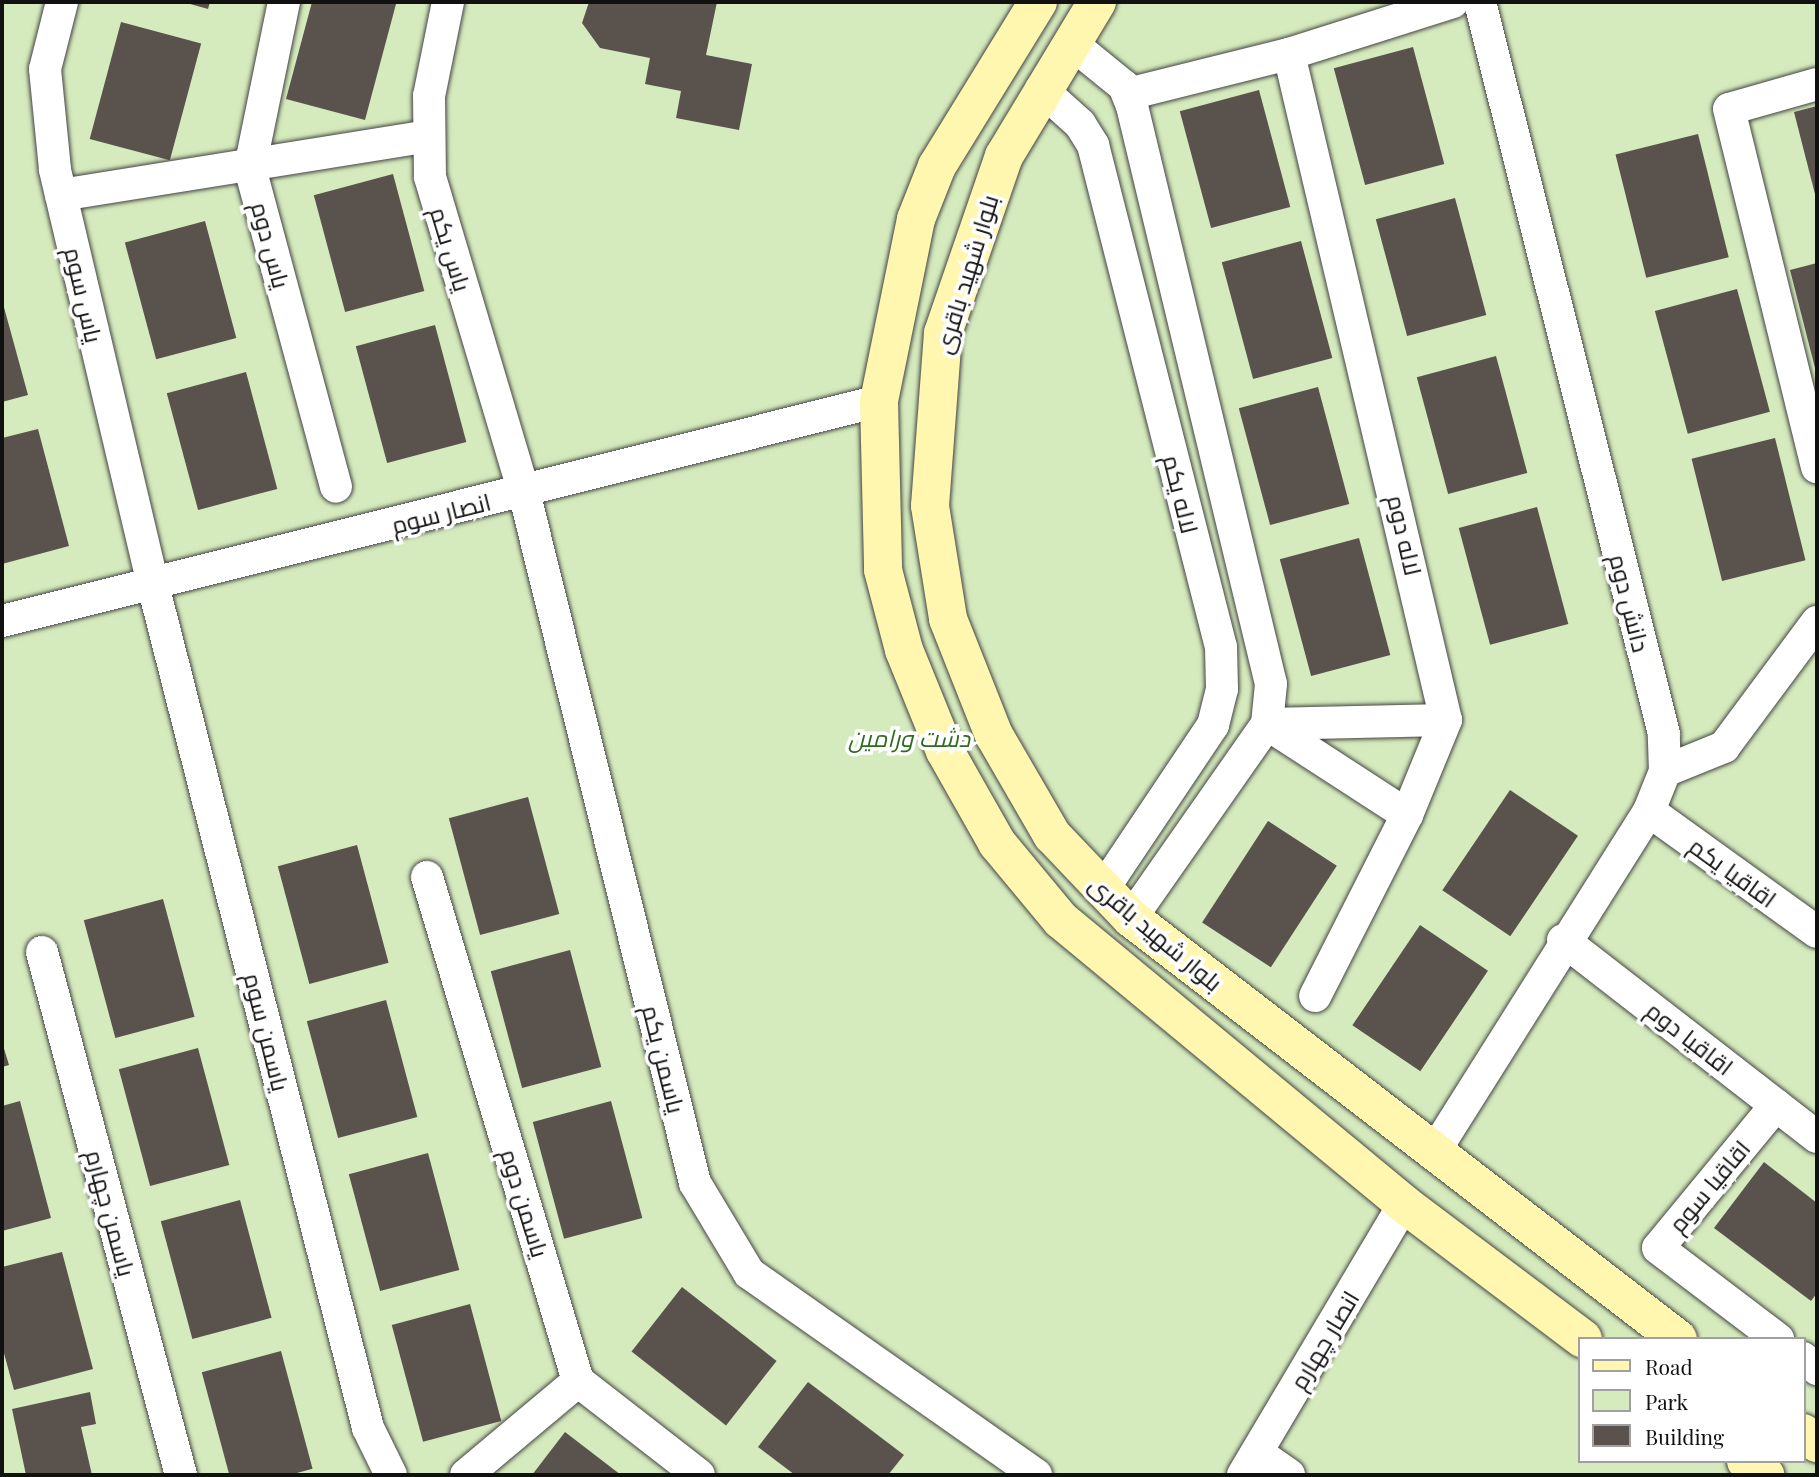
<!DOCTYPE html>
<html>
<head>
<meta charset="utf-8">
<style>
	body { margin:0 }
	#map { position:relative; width:1819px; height:1477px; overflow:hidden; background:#fffdf5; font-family:"Playfair Display",Cairo,serif }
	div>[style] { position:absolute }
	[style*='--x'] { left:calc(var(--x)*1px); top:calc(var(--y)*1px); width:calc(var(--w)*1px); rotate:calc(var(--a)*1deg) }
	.green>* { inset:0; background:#d5ebbd }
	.building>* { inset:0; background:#5a524d; transform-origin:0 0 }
	.roads { filter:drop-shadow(0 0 2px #444) drop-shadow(0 0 2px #444) }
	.street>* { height:32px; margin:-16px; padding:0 16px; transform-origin:16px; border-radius:16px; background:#fff }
	.secondary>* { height:38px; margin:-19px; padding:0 19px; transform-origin:19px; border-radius:19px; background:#fff6b0 }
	span { translate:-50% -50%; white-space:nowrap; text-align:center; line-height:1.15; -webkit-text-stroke:7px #fff; paint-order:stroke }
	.street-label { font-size:24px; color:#111 }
	.park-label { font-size:24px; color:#2f6b1f; font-style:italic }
	.frame { position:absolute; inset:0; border:4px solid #111; pointer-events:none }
	.legend { position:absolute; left:1578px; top:1337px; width:228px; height:126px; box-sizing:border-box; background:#fff; border:2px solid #a0a0a0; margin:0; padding:9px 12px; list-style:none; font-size:21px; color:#111 }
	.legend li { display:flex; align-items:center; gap:14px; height:35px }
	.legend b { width:35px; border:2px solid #a0a0a0 }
</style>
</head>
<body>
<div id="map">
	<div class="green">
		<i style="clip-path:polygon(evenodd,2px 2px,1817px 2px,1817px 1475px,2px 1475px,2px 2px,1579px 1339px,1803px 1339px,1803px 1461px,1579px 1461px,1579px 1339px)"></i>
	</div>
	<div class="building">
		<i style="clip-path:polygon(183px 2px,210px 2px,208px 9px)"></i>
		<i style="clip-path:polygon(312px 2px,396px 4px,365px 120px,286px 99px)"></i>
		<i style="clip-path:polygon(589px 2px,717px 2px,706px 55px,752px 64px,739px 130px,676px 118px,681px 91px,645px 84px,650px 58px,600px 48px,582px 23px)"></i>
		<i style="left:121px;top:22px;width:83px;height:121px;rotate:15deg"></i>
		<i style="left:1413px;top:47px;width:121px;height:82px;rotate:75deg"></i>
		<i style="left:1259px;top:90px;width:121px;height:82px;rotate:75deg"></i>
		<i style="clip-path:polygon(1817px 106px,1817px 198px,1816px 198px,1794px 112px)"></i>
		<i style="left:1698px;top:134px;width:127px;height:85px;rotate:76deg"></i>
		<i style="left:393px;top:174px;width:121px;height:82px;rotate:75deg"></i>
		<i style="left:1455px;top:198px;width:121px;height:82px;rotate:75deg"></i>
		<i style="left:205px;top:221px;width:121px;height:83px;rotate:75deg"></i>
		<i style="left:1301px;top:241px;width:121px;height:82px;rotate:75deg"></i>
		<i style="clip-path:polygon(1817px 263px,1817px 372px,1816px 372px,1790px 270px)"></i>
		<i style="left:1737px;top:289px;width:127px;height:85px;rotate:75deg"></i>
		<i style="clip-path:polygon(2px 300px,28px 395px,2px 402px)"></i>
		<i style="left:435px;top:325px;width:121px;height:82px;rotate:75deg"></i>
		<i style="left:1496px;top:356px;width:121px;height:82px;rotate:75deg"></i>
		<i style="left:246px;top:372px;width:121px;height:82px;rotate:75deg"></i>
		<i style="left:1318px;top:387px;width:121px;height:82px;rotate:75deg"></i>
		<i style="clip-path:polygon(38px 429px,69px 546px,2px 564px,2px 438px)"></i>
		<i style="left:1775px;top:438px;width:126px;height:86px;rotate:76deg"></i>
		<i style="left:1537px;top:507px;width:121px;height:81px;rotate:75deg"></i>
		<i style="left:1359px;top:538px;width:121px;height:82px;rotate:75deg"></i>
		<i style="left:1510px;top:790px;width:82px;height:121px;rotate:34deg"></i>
		<i style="left:528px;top:797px;width:121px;height:82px;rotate:75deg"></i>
		<i style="left:1268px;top:821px;width:82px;height:121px;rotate:33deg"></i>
		<i style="left:357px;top:845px;width:122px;height:82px;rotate:75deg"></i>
		<i style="left:163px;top:899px;width:122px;height:82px;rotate:75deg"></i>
		<i style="left:1420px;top:925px;width:82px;height:121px;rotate:34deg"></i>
		<i style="left:570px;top:950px;width:121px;height:82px;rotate:75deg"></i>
		<i style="left:386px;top:1000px;width:121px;height:82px;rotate:75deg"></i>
		<i style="clip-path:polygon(2px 1042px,9px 1065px,2px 1067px)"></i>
		<i style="left:198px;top:1048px;width:121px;height:82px;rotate:75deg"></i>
		<i style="clip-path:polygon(20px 1101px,51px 1218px,2px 1231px,2px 1106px)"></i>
		<i style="left:611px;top:1101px;width:121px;height:81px;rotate:75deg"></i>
		<i style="left:428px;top:1153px;width:121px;height:82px;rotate:75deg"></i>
		<i style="clip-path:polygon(1764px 1162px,1817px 1203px,1817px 1293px,1811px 1301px,1714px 1228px)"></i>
		<i style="left:240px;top:1200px;width:122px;height:82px;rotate:75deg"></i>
		<i style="clip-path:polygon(62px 1252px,93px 1369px,14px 1390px,2px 1346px,2px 1267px)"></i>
		<i style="left:682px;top:1287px;width:120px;height:82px;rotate:38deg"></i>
		<i style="left:470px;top:1304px;width:121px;height:81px;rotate:75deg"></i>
		<i style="left:281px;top:1351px;width:122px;height:82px;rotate:75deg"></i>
		<i style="clip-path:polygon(808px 1382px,904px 1455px,888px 1475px,795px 1475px,758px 1447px)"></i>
		<i style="clip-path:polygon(90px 1392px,96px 1424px,81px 1427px,92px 1475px,26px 1475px,12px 1409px)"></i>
		<i style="clip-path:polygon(565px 1432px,621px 1475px,532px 1475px)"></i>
	</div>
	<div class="roads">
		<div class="street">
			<i style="--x:62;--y:2;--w:69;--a:104.2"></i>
			<i style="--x:45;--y:69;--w:101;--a:84.3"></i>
			<i style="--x:55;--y:170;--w:426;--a:76.7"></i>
			<i style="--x:153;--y:585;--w:870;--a:75.69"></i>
			<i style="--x:368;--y:1428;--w:52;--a:63.9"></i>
			<i style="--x:284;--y:2;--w:169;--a:101.6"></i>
			<i style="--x:250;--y:168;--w:330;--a:74.9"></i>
			<i style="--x:448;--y:2;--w:96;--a:101.4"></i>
			<i style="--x:429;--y:96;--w:81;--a:89.3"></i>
			<i style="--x:430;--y:177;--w:329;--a:73.4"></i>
			<i style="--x:524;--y:492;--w:712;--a:76.1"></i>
			<i style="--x:695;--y:1183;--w:105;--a:59"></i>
			<i style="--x:749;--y:1273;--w:351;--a:35.1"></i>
			<i style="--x:1071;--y:43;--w:68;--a:39.1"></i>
			<i style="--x:1124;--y:86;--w:22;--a:68"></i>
			<i style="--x:1132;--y:106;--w:594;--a:76.48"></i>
			<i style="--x:1271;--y:684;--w:40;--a:95.7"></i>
			<i style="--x:1267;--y:724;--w:237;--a:125"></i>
			<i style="--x:1289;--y:54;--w:684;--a:76.74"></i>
			<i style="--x:1446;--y:720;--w:103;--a:112.3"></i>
			<i style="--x:1407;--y:815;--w:203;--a:116.9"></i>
			<i style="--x:1817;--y:84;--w:91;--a:164.1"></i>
			<i style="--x:1729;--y:109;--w:369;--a:76.2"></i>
			<i style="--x:1041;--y:89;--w:52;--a:41.9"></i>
			<i style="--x:1080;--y:124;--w:25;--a:58"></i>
			<i style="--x:1093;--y:145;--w:518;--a:75.7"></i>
			<i style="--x:1221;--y:647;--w:42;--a:88.6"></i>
			<i style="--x:1222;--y:689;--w:37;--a:104"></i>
			<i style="--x:1213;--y:725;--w:200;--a:123.8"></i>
			<i style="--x:1128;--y:94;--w:166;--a:-14"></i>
			<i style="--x:1289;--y:54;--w:172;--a:-17.6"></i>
			<i style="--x:61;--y:195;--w:372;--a:-9.1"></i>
			<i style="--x:2;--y:621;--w:904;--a:-14.08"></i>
			<i style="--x:1267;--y:724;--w:179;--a:-1.3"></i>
			<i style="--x:1267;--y:724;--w:167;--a:33"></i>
			<i style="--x:1665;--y:771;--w:64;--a:-22.1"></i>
			<i style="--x:1724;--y:747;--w:156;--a:-53.4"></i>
			<i style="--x:1649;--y:811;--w:207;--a:35.8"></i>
			<i style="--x:427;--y:877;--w:526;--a:73.32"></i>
			<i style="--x:578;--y:1381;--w:153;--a:37.8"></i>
			<i style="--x:1563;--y:940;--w:321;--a:37.8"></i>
			<i style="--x:42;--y:952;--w:541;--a:75.12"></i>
			<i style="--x:1776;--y:1105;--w:185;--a:129.5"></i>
			<i style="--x:1658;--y:1248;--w:151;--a:37.2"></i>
			<i style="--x:1433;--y:1154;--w:405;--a:-57.8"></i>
			<i style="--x:1649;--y:811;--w:43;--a:-68.2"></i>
			<i style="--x:1665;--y:771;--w:37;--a:-92"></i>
			<i style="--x:1664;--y:734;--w:755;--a:-104.11"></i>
			<i style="--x:1803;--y:1358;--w:18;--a:38"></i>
			<i style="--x:1258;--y:1453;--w:38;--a:35"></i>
			<i style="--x:466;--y:1475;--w:146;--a:-40"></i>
			<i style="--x:1243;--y:1475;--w:315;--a:-59.3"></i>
		</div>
		<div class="secondary">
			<i style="--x:1038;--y:2;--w:193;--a:121.6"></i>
			<i style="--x:937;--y:166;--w:57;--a:111.6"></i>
			<i style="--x:916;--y:219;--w:186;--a:101.5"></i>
			<i style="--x:879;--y:401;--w:169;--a:88.6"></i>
			<i style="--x:883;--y:570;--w:83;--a:75.3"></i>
			<i style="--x:904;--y:650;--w:109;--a:67.9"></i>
			<i style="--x:945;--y:751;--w:106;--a:60.5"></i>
			<i style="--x:997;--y:843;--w:100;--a:50.3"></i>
			<i style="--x:1061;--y:920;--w:445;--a:39.6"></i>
			<i style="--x:1404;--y:1204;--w:224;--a:37"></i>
			<i style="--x:1097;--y:2;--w:180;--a:121.1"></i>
			<i style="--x:1004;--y:156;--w:187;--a:109"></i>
			<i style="--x:943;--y:333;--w:173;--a:94.3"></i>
			<i style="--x:930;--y:506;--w:114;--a:80.9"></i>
			<i style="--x:948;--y:619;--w:125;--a:68.4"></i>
			<i style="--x:994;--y:735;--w:116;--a:59.9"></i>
			<i style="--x:1052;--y:835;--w:115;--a:46.4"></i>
			<i style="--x:1131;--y:918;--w:690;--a:37.58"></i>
			<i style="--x:1803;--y:1433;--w:17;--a:36"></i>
			<i style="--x:1746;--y:1461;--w:24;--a:36"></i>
		</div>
	</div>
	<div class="street-label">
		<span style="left:271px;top:245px;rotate:75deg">یاس دوم</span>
		<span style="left:451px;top:249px;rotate:73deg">یاس یکم</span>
		<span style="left:966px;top:274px;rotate:-73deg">بلوار شهید باقری</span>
		<span style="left:84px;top:295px;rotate:77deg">یاس سوم</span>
		<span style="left:1181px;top:494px;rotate:76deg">لاله یکم</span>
		<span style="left:441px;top:513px;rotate:-14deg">انصار سوم</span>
		<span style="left:1405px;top:535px;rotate:77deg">لاله دوم</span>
		<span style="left:1630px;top:603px;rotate:76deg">دانش دوم</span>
		<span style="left:1733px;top:872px;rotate:36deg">اقاقیا یکم</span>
		<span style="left:1156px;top:933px;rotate:40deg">بلوار شهید باقری</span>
		<span style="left:267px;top:1032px;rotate:76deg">یاسمن سوم</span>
		<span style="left:1690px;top:1038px;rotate:38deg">اقاقیا دوم</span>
		<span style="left:664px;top:1059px;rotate:76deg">یاسمن یکم</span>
		<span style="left:1709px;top:1186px;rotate:-50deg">اقاقیا سوم</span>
		<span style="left:525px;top:1203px;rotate:73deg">یاسمن دوم</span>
		<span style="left:111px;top:1213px;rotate:75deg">یاسمن چهارم</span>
		<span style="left:1324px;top:1340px;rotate:-59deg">انصار چهارم</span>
	</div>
	<div class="park-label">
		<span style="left:909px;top:738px">دشت ورامین</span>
	</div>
	<div class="frame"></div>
	<ul class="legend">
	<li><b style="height:9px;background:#fff6b0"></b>Road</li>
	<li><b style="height:19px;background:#d5ebbd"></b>Park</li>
	<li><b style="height:19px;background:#5a524d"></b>Building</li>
	</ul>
</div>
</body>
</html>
